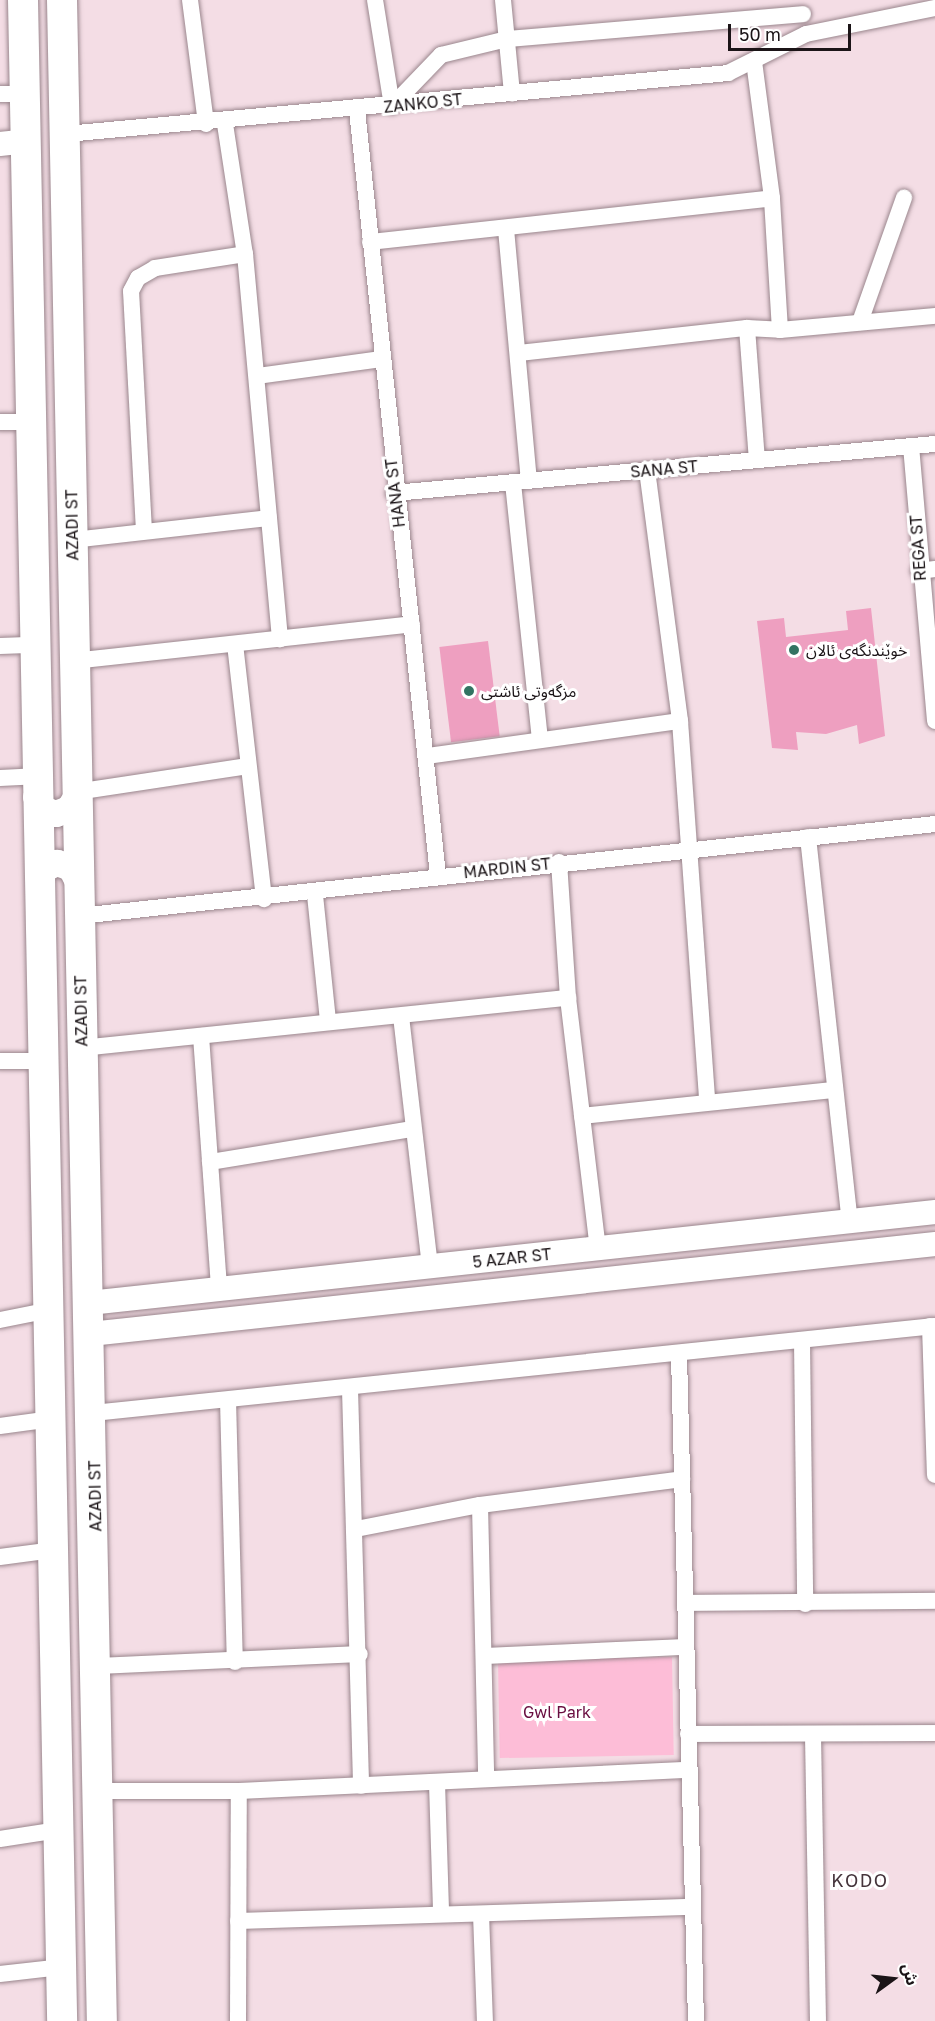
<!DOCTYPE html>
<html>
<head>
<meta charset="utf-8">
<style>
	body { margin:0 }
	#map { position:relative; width:935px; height:2021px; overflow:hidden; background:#f4dde5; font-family:"Golos Text","Noto Sans Arabic",sans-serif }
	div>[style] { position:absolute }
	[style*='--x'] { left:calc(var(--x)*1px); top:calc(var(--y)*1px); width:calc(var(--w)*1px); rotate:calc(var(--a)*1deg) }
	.green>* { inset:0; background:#fdbdd7; transform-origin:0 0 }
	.building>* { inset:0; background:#ee9fc0; transform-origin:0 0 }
	.roads { filter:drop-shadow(0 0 2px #9a868d) drop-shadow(0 0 2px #9a868d) }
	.street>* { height:16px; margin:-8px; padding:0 8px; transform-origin:8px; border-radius:8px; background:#fff }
	.secondary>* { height:24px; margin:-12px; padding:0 12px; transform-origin:12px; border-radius:12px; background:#fff }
	.primary>* { height:26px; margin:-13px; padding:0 13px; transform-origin:13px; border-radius:13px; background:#fff }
	.highway>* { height:30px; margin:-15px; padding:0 15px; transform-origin:15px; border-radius:15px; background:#fff }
	.dots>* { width:16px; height:16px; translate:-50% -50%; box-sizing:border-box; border:3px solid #fff; border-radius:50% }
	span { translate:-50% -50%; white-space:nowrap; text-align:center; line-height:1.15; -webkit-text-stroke:6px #fff; paint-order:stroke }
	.street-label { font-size:16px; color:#1b1417 }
	.poi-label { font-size:16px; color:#1b1417 }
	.left { translate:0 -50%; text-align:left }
	.park-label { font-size:16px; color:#690d40 }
	.neighbourhood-label { font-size:18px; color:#46353c; letter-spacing:1.5px }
	.north { position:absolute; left:863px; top:1949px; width:60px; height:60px; -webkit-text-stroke:4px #fff; paint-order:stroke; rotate:75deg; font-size:16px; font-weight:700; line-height:24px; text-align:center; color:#1b1417 }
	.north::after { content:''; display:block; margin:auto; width:21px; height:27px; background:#1b1417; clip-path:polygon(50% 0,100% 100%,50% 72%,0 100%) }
	.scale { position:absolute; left:728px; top:24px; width:123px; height:27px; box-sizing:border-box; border:3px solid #1b1417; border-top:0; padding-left:8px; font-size:18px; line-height:21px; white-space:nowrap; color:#1b1417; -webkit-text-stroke:4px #fff; paint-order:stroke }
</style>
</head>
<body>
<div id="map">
	<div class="green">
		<i style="left:672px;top:1657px;width:98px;height:174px;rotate:89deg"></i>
	</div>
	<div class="building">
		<i style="clip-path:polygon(871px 608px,885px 736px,859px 744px,857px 725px,826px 734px,796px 732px,798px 750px,772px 748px,757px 621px,784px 618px,786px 637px,848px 630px,846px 611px)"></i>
		<i style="left:488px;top:641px;width:96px;height:49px;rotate:83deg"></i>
	</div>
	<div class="roads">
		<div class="street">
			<i style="--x:190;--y:0;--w:125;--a:82.6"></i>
			<i style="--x:375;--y:0;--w:107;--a:80.9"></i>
			<i style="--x:503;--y:0;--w:94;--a:84.5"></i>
			<i style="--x:0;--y:94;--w:25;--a:0"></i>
			<i style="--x:392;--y:106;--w:71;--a:-46.1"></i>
			<i style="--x:441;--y:55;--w:68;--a:-13.6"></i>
			<i style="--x:507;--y:39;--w:297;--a:-4.8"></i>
			<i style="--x:357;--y:110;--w:770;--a:83.96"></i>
			<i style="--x:225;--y:124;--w:132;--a:81.3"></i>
			<i style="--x:245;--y:254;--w:387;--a:84.8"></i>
			<i style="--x:66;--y:134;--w:665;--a:-5.26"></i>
			<i style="--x:728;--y:73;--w:87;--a:-26.6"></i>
			<i style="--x:806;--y:34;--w:132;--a:-11.4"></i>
			<i style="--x:506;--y:229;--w:253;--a:84.8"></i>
			<i style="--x:370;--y:242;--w:404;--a:-6.2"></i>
			<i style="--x:860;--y:322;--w:132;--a:-70.5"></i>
			<i style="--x:747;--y:328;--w:132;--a:85.7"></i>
			<i style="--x:780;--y:330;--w:156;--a:-5.2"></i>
			<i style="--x:519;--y:353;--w:229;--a:-6.3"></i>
			<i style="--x:747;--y:328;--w:33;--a:3"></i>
			<i style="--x:780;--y:330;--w:132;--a:-93.5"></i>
			<i style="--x:772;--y:198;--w:138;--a:-97.5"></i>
			<i style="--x:257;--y:376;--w:125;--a:-7.8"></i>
			<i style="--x:0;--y:422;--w:28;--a:0"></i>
			<i style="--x:911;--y:446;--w:276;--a:85"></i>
			<i style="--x:647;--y:470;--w:253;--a:82.5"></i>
			<i style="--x:680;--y:721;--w:381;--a:85.9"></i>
			<i style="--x:513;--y:483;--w:257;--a:84"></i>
			<i style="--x:394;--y:493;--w:543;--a:-5.18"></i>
			<i style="--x:144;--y:531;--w:240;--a:-93.1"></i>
			<i style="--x:131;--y:291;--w:15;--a:-62"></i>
			<i style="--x:138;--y:278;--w:20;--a:-30"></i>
			<i style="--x:155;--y:268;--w:91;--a:-8.8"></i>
			<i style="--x:73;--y:540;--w:197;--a:-6.4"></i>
			<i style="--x:919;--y:571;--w:16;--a:-7"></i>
			<i style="--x:235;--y:644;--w:257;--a:83.5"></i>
			<i style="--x:0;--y:646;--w:34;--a:-2"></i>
			<i style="--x:73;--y:661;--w:341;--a:-6.2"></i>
			<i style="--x:427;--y:756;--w:255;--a:-7.9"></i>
			<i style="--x:0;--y:778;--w:35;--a:-3"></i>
			<i style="--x:76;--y:792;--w:174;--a:-8.6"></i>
			<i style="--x:808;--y:837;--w:387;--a:83.8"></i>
			<i style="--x:559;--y:862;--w:136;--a:86.2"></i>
			<i style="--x:568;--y:998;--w:253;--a:83.2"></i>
			<i style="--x:315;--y:895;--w:127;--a:84.1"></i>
			<i style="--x:79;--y:916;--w:861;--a:-6.13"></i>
			<i style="--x:401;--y:1016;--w:253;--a:83.4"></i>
			<i style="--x:201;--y:1036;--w:255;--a:85.9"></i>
			<i style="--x:82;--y:1048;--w:489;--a:-5.9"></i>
			<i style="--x:0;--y:1061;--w:44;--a:0"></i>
			<i style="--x:582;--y:1116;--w:254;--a:-5.9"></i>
			<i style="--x:210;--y:1162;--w:205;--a:-9.3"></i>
			<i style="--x:0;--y:1320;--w:51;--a:-11.3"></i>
			<i style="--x:930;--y:1326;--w:149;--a:88.1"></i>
			<i style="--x:802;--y:1341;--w:263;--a:89.3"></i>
			<i style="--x:679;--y:1355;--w:666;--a:88.54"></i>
			<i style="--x:350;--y:1389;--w:397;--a:88.4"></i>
			<i style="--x:228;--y:1400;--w:262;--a:88.5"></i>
			<i style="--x:93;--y:1413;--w:846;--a:-5.9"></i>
			<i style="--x:0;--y:1426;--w:52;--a:-7.7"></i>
			<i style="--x:480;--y:1505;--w:273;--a:88.7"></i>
			<i style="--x:356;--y:1529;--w:126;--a:-11"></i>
			<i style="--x:480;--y:1505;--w:204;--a:-7.3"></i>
			<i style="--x:0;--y:1557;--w:53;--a:-7.5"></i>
			<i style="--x:685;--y:1603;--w:250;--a:-0.5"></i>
			<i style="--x:485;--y:1656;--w:201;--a:-2.6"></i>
			<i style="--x:98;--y:1666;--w:262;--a:-2.6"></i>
			<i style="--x:688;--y:1734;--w:247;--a:-0.2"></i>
			<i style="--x:813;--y:1735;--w:286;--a:89"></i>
			<i style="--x:437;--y:1783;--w:130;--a:88.2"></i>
			<i style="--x:100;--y:1791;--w:139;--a:0"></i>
			<i style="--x:239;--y:1791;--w:450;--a:-2.7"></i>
			<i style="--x:0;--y:1839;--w:59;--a:-8.8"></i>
			<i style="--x:481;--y:1914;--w:107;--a:87.9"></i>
			<i style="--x:238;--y:1921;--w:455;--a:-1.8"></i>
			<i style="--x:0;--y:1974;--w:61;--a:-6.5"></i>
			<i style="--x:238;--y:2021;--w:230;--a:-89.8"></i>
		</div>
		<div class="secondary">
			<i style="--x:0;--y:144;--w:27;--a:-6"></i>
			<i style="--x:89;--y:1303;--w:851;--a:-6.14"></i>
			<i style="--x:90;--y:1334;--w:850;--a:-6.08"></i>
		</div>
		<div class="primary">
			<i style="--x:36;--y:797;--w:14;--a:60"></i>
			<i style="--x:43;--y:809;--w:14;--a:21"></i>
			<i style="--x:56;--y:814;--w:14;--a:-21"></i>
			<i style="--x:69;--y:809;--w:13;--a:-58"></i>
			<i style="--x:39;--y:885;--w:16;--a:-75"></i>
			<i style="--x:43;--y:870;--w:16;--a:-27"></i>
			<i style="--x:57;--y:863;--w:15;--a:20"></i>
			<i style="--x:71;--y:868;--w:16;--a:63"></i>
		</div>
		<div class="highway">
			<i style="--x:23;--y:0;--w:2021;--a:88.89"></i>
			<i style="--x:62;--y:0;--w:2021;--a:88.87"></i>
		</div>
	</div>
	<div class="dots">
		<i style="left:794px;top:650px;background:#337362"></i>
		<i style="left:469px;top:691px;background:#337362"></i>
	</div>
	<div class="street-label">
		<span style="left:423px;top:103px;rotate:-6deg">ZANKO ST</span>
		<span style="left:664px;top:469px;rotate:-5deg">SANA ST</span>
		<span style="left:395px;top:493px;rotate:-97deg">HANA ST</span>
		<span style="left:72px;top:525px;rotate:-91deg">AZADI ST</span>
		<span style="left:918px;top:548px;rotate:-94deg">REGA ST</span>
		<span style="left:507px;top:868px;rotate:-6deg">MARDIN ST</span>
		<span style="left:81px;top:1011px;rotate:-91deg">AZADI ST</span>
		<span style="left:512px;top:1258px;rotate:-6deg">5 AZAR ST</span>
		<span style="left:95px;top:1496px;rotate:-91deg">AZADI ST</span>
	</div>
	<div class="poi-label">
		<span class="left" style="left:806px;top:650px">خوێندنگەی ئالان</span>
		<span class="left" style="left:481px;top:691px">مزگەوتی ئاشتی</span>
	</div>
	<div class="park-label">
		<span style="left:557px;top:1712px">Gwl Park</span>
	</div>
	<div class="neighbourhood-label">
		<span style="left:860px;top:1880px">KODO</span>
	</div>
	<div class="north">ش</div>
	<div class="scale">50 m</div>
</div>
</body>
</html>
